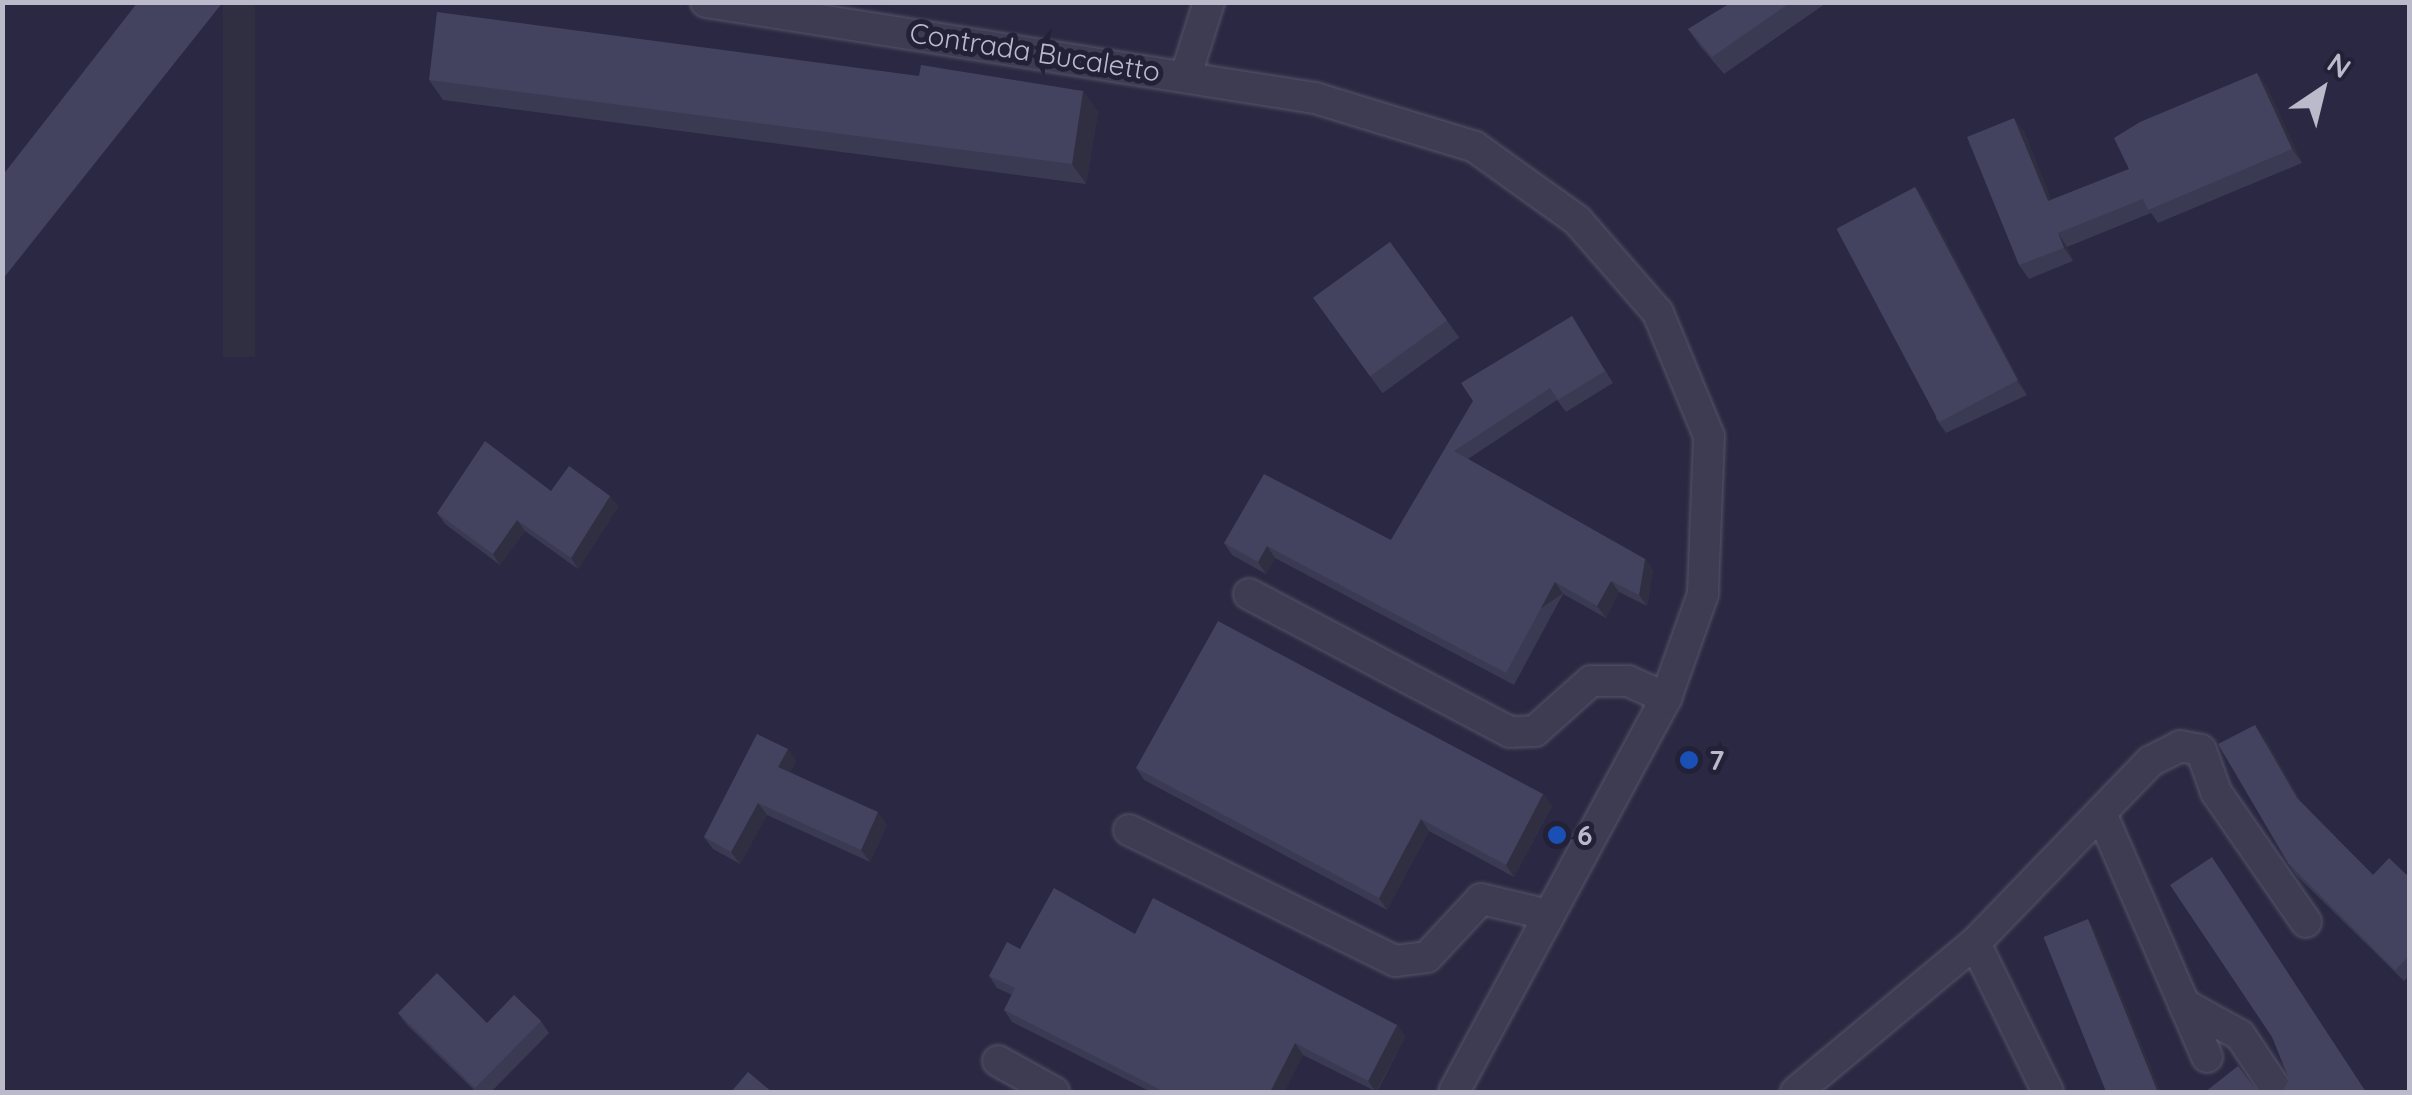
<!DOCTYPE html>
<html>
<head>
<meta charset="utf-8">
<style>
	body { margin:0 }
	#map { position:relative; width:2412px; height:1095px; overflow:hidden; background:#2a2842; font-family:Quicksand,sans-serif }
	div>[style] { position:absolute }
	[style*='--x'] { left:calc(var(--x)*1px); top:calc(var(--y)*1px); width:calc(var(--w)*1px); rotate:calc(var(--a)*1deg) }
	.roads { filter:drop-shadow(0 0 2px #565569) drop-shadow(0 0 2px #565569) }
	.street>* { height:30px; margin:-15px; padding:0 15px; transform-origin:15px; border-radius:15px; background:#3e3c52 }
	.wall>* { inset:0; background:#3a3a52; transform-origin:0 0 }
	.shaded-wall>* { inset:0; background:#302f42; transform-origin:0 0 }
	.building>* { inset:0; background:#44435f; transform-origin:0 0 }
	.dots>* { width:28px; height:28px; translate:-50% -50%; box-sizing:border-box; border:5px solid #232137; border-radius:50% }
	span { translate:-50% -50%; white-space:nowrap; text-align:center; line-height:1.15; -webkit-text-stroke:10px #232137; paint-order:stroke }
	.street-label { font-size:28px; color:#bbbacb }
	.poi-label { font-size:28px; color:#bbbacb; font-weight:700 }
	.left { translate:0 -50%; text-align:left }
	.frame { position:absolute; inset:0; border:5px solid #bbbacb; pointer-events:none }
	.north { position:absolute; left:2272px; top:40px; width:100px; height:100px; -webkit-text-stroke:8px #232137; paint-order:stroke; rotate:35deg; font-size:28px; font-weight:700; line-height:40px; text-align:center; color:#bbbacb }
	.north::after { content:''; display:block; margin:auto; width:35px; height:45px; background:#bbbacb; clip-path:polygon(50% 0,100% 100%,50% 72%,0 100%) }
</style>
</head>
<body>
<div id="map">
	<div class="roads">
		<div class="street">
			<i style="--x:706;--y:2;--w:617;--a:8.96"></i>
			<i style="--x:1315;--y:98;--w:167;--a:17"></i>
			<i style="--x:1475;--y:147;--w:125;--a:35.6"></i>
			<i style="--x:1577;--y:220;--w:123;--a:48.9"></i>
			<i style="--x:1658;--y:313;--w:133;--a:67.5"></i>
			<i style="--x:1709;--y:436;--w:158;--a:92.2"></i>
			<i style="--x:1703;--y:594;--w:110;--a:109.6"></i>
			<i style="--x:1666;--y:698;--w:447;--a:118.3"></i>
			<i style="--x:1186;--y:75;--w:77;--a:-72.5"></i>
			<i style="--x:1249;--y:594;--w:295;--a:27.9"></i>
			<i style="--x:1510;--y:732;--w:25;--a:-2"></i>
			<i style="--x:1535;--y:731;--w:75;--a:-41.8"></i>
			<i style="--x:1591;--y:681;--w:37;--a:0"></i>
			<i style="--x:1628;--y:681;--w:42;--a:24.1"></i>
			<i style="--x:2101;--y:813;--w:266;--a:66.5"></i>
			<i style="--x:1129;--y:830;--w:297;--a:26.2"></i>
			<i style="--x:1395;--y:961;--w:32;--a:-7"></i>
			<i style="--x:1427;--y:957;--w:79;--a:-47"></i>
			<i style="--x:1481;--y:899;--w:70;--a:13.2"></i>
			<i style="--x:1975;--y:943;--w:166;--a:63.9"></i>
			<i style="--x:2184;--y:1004;--w:64;--a:29"></i>
			<i style="--x:2240;--y:1035;--w:69;--a:56.3"></i>
			<i style="--x:998;--y:1061;--w:64;--a:29"></i>
			<i style="--x:1796;--y:1092;--w:233;--a:-39.8"></i>
			<i style="--x:1975;--y:943;--w:253;--a:-46"></i>
			<i style="--x:2151;--y:761;--w:33;--a:-27"></i>
			<i style="--x:2180;--y:746;--w:21;--a:11"></i>
			<i style="--x:2201;--y:750;--w:45;--a:70.3"></i>
			<i style="--x:2216;--y:792;--w:158;--a:55.3"></i>
		</div>
	</div>
	<div class="wall">
		<i style="clip-path:polygon(1732px 2px,1828px 2px,1724px 74px,1700px 46px,1688px 29px)"></i>
		<i style="clip-path:polygon(2257px 73px,2267px 87px,2302px 163px,2158px 223px,2151px 213px,2067px 247px,2073px 261px,2029px 279px,2019px 265px,2024px 131px,2051px 200px,2129px 169px)"></i>
		<i style="clip-path:polygon(919px 76px,1083px 91px,1098px 112px,1086px 184px,443px 100px,429px 80px)"></i>
		<i style="clip-path:polygon(1915px 187px,1925px 201px,2027px 395px,1946px 433px,1936px 419px)"></i>
		<i style="left:1390px;top:242px;width:118px;height:95px;rotate:54deg"></i>
		<i style="clip-path:polygon(1572px 316px,1613px 383px,1566px 412px,1557px 400px,1468px 459px,1645px 559px,1653px 570px,1647px 606px,1619px 592px,1606px 618px,1563px 594px,1514px 685px,1275px 558px,1266px 574px,1232px 555px,1224px 543px,1391px 540px,1473px 401px)"></i>
		<i style="clip-path:polygon(551px 491px,610px 496px,618px 507px,578px 569px,525px 531px,500px 565px,445px 524px,437px 513px)"></i>
		<i style="clip-path:polygon(2264px 736px,2301px 802px,2373px 875px,2410px 878px,2410px 975px,2404px 981px,2296px 875px,2288px 863px)"></i>
		<i style="clip-path:polygon(788px 749px,796px 761px,790px 772px,887px 825px,870px 862px,767px 815px,740px 864px,713px 849px,704px 837px)"></i>
		<i style="clip-path:polygon(1136px 768px,1543px 794px,1552px 806px,1514px 877px,1429px 831px,1387px 910px,1144px 780px)"></i>
		<i style="clip-path:polygon(1135px 934px,1397px 1025px,1405px 1037px,1377px 1092px,1303px 1055px,1284px 1092px,1151px 1092px,1012px 1022px,1004px 1010px,1012px 995px,997px 988px,989px 976px,1020px 949px)"></i>
		<i style="clip-path:polygon(398px 1013px,487px 1023px,541px 1021px,549px 1033px,491px 1092px,476px 1092px,407px 1025px)"></i>
	</div>
	<div class="shaded-wall">
		<i style="left:223px;top:2px;width:32px;height:355px"></i>
		<i style="clip-path:polygon(2257px 73px,2267px 87px,2302px 163px,2292px 149px)"></i>
		<i style="clip-path:polygon(1083px 91px,1098px 112px,1086px 184px,1072px 164px)"></i>
		<i style="clip-path:polygon(2014px 118px,2024px 131px,2057px 214px,2048px 201px)"></i>
		<i style="clip-path:polygon(1915px 187px,1925px 201px,2027px 395px,2017px 381px)"></i>
		<i style="clip-path:polygon(2058px 233px,2067px 247px,2073px 261px,2064px 248px)"></i>
		<i style="clip-path:polygon(610px 496px,618px 507px,578px 569px,571px 558px)"></i>
		<i style="clip-path:polygon(517px 520px,525px 531px,500px 565px,493px 554px)"></i>
		<i style="clip-path:polygon(1267px 546px,1275px 558px,1266px 574px,1258px 562px)"></i>
		<i style="clip-path:polygon(1645px 559px,1653px 570px,1647px 606px,1639px 595px)"></i>
		<i style="clip-path:polygon(1611px 581px,1619px 592px,1606px 618px,1597px 606px)"></i>
		<i style="left:1555px;top:582px;width:14px;height:103px;rotate:56deg"></i>
		<i style="clip-path:polygon(2255px 725px,2264px 736px,2305px 810px,2297px 798px)"></i>
		<i style="clip-path:polygon(788px 749px,796px 761px,787px 779px,778px 767px)"></i>
		<i style="clip-path:polygon(1543px 794px,1552px 806px,1514px 877px,1506px 865px)"></i>
		<i style="clip-path:polygon(758px 803px,767px 815px,740px 864px,731px 852px)"></i>
		<i style="clip-path:polygon(878px 812px,887px 825px,870px 862px,861px 850px)"></i>
		<i style="clip-path:polygon(1421px 819px,1429px 831px,1387px 910px,1379px 898px)"></i>
		<i style="clip-path:polygon(2088px 919px,2095px 930px,2161px 1092px,2158px 1092px)"></i>
		<i style="clip-path:polygon(1397px 1025px,1405px 1037px,1376px 1092px,1368px 1081px)"></i>
		<i style="clip-path:polygon(1295px 1043px,1303px 1055px,1284px 1092px,1270px 1092px)"></i>
	</div>
	<div class="building">
		<i style="clip-path:polygon(138px 2px,223px 2px,2px 280px,2px 176px)"></i>
		<i style="clip-path:polygon(1732px 2px,1791px 2px,1712px 57px,1688px 29px)"></i>
		<i style="clip-path:polygon(437px 12px,919px 76px,921px 65px,1083px 91px,1072px 164px,429px 80px)"></i>
		<i style="clip-path:polygon(2257px 73px,2292px 149px,2148px 210px,2143px 199px,2058px 233px,2064px 248px,2019px 265px,1967px 137px,2014px 118px,2048px 201px,2129px 169px,2114px 138px,2140px 122px)"></i>
		<i style="left:1915px;top:187px;width:219px;height:89px;rotate:62deg"></i>
		<i style="left:1390px;top:242px;width:97px;height:95px;rotate:54deg"></i>
		<i style="clip-path:polygon(1572px 316px,1605px 371px,1558px 400px,1550px 388px,1454px 451px,1645px 559px,1639px 595px,1611px 581px,1597px 606px,1555px 582px,1506px 673px,1267px 546px,1258px 562px,1224px 543px,1264px 474px,1391px 540px,1473px 401px,1461px 383px)"></i>
		<i style="clip-path:polygon(485px 441px,551px 491px,569px 466px,610px 496px,571px 558px,517px 520px,493px 554px,437px 513px)"></i>
		<i style="clip-path:polygon(1218px 621px,1543px 794px,1506px 865px,1421px 819px,1379px 898px,1136px 768px)"></i>
		<i style="clip-path:polygon(2255px 725px,2297px 798px,2373px 875px,2389px 858px,2410px 878px,2410px 955px,2395px 970px,2288px 863px,2218px 744px)"></i>
		<i style="clip-path:polygon(757px 734px,788px 749px,778px 767px,878px 812px,861px 850px,758px 803px,731px 852px,704px 837px)"></i>
		<i style="clip-path:polygon(2212px 857px,2366px 1092px,2282px 1092px,2289px 1079px,2272px 1037px,2170px 885px)"></i>
		<i style="clip-path:polygon(1054px 888px,1135px 934px,1153px 898px,1397px 1025px,1368px 1081px,1295px 1043px,1270px 1092px,1165px 1092px,1004px 1010px,1015px 988px,989px 976px,1007px 942px,1020px 949px)"></i>
		<i style="left:2088px;top:919px;width:187px;height:48px;rotate:68deg"></i>
		<i style="clip-path:polygon(437px 973px,487px 1023px,514px 995px,541px 1021px,475px 1088px,398px 1013px)"></i>
		<i style="clip-path:polygon(2238px 1066px,2258px 1092px,2205px 1092px)"></i>
		<i style="clip-path:polygon(748px 1072px,772px 1092px,731px 1092px)"></i>
	</div>
	<div class="dots">
		<i style="left:1689px;top:760px;background:#1a4fb4"></i>
		<i style="left:1557px;top:835px;background:#1a4fb4"></i>
	</div>
	<div class="street-label">
		<span style="left:1035px;top:52px;rotate:9deg">Contrada Bucaletto</span>
	</div>
	<div class="poi-label">
		<span class="left" style="left:1709px;top:760px">7</span>
		<span class="left" style="left:1577px;top:835px">6</span>
	</div>
	<div class="frame"></div>
	<div class="north">N</div>
</div>
</body>
</html>
